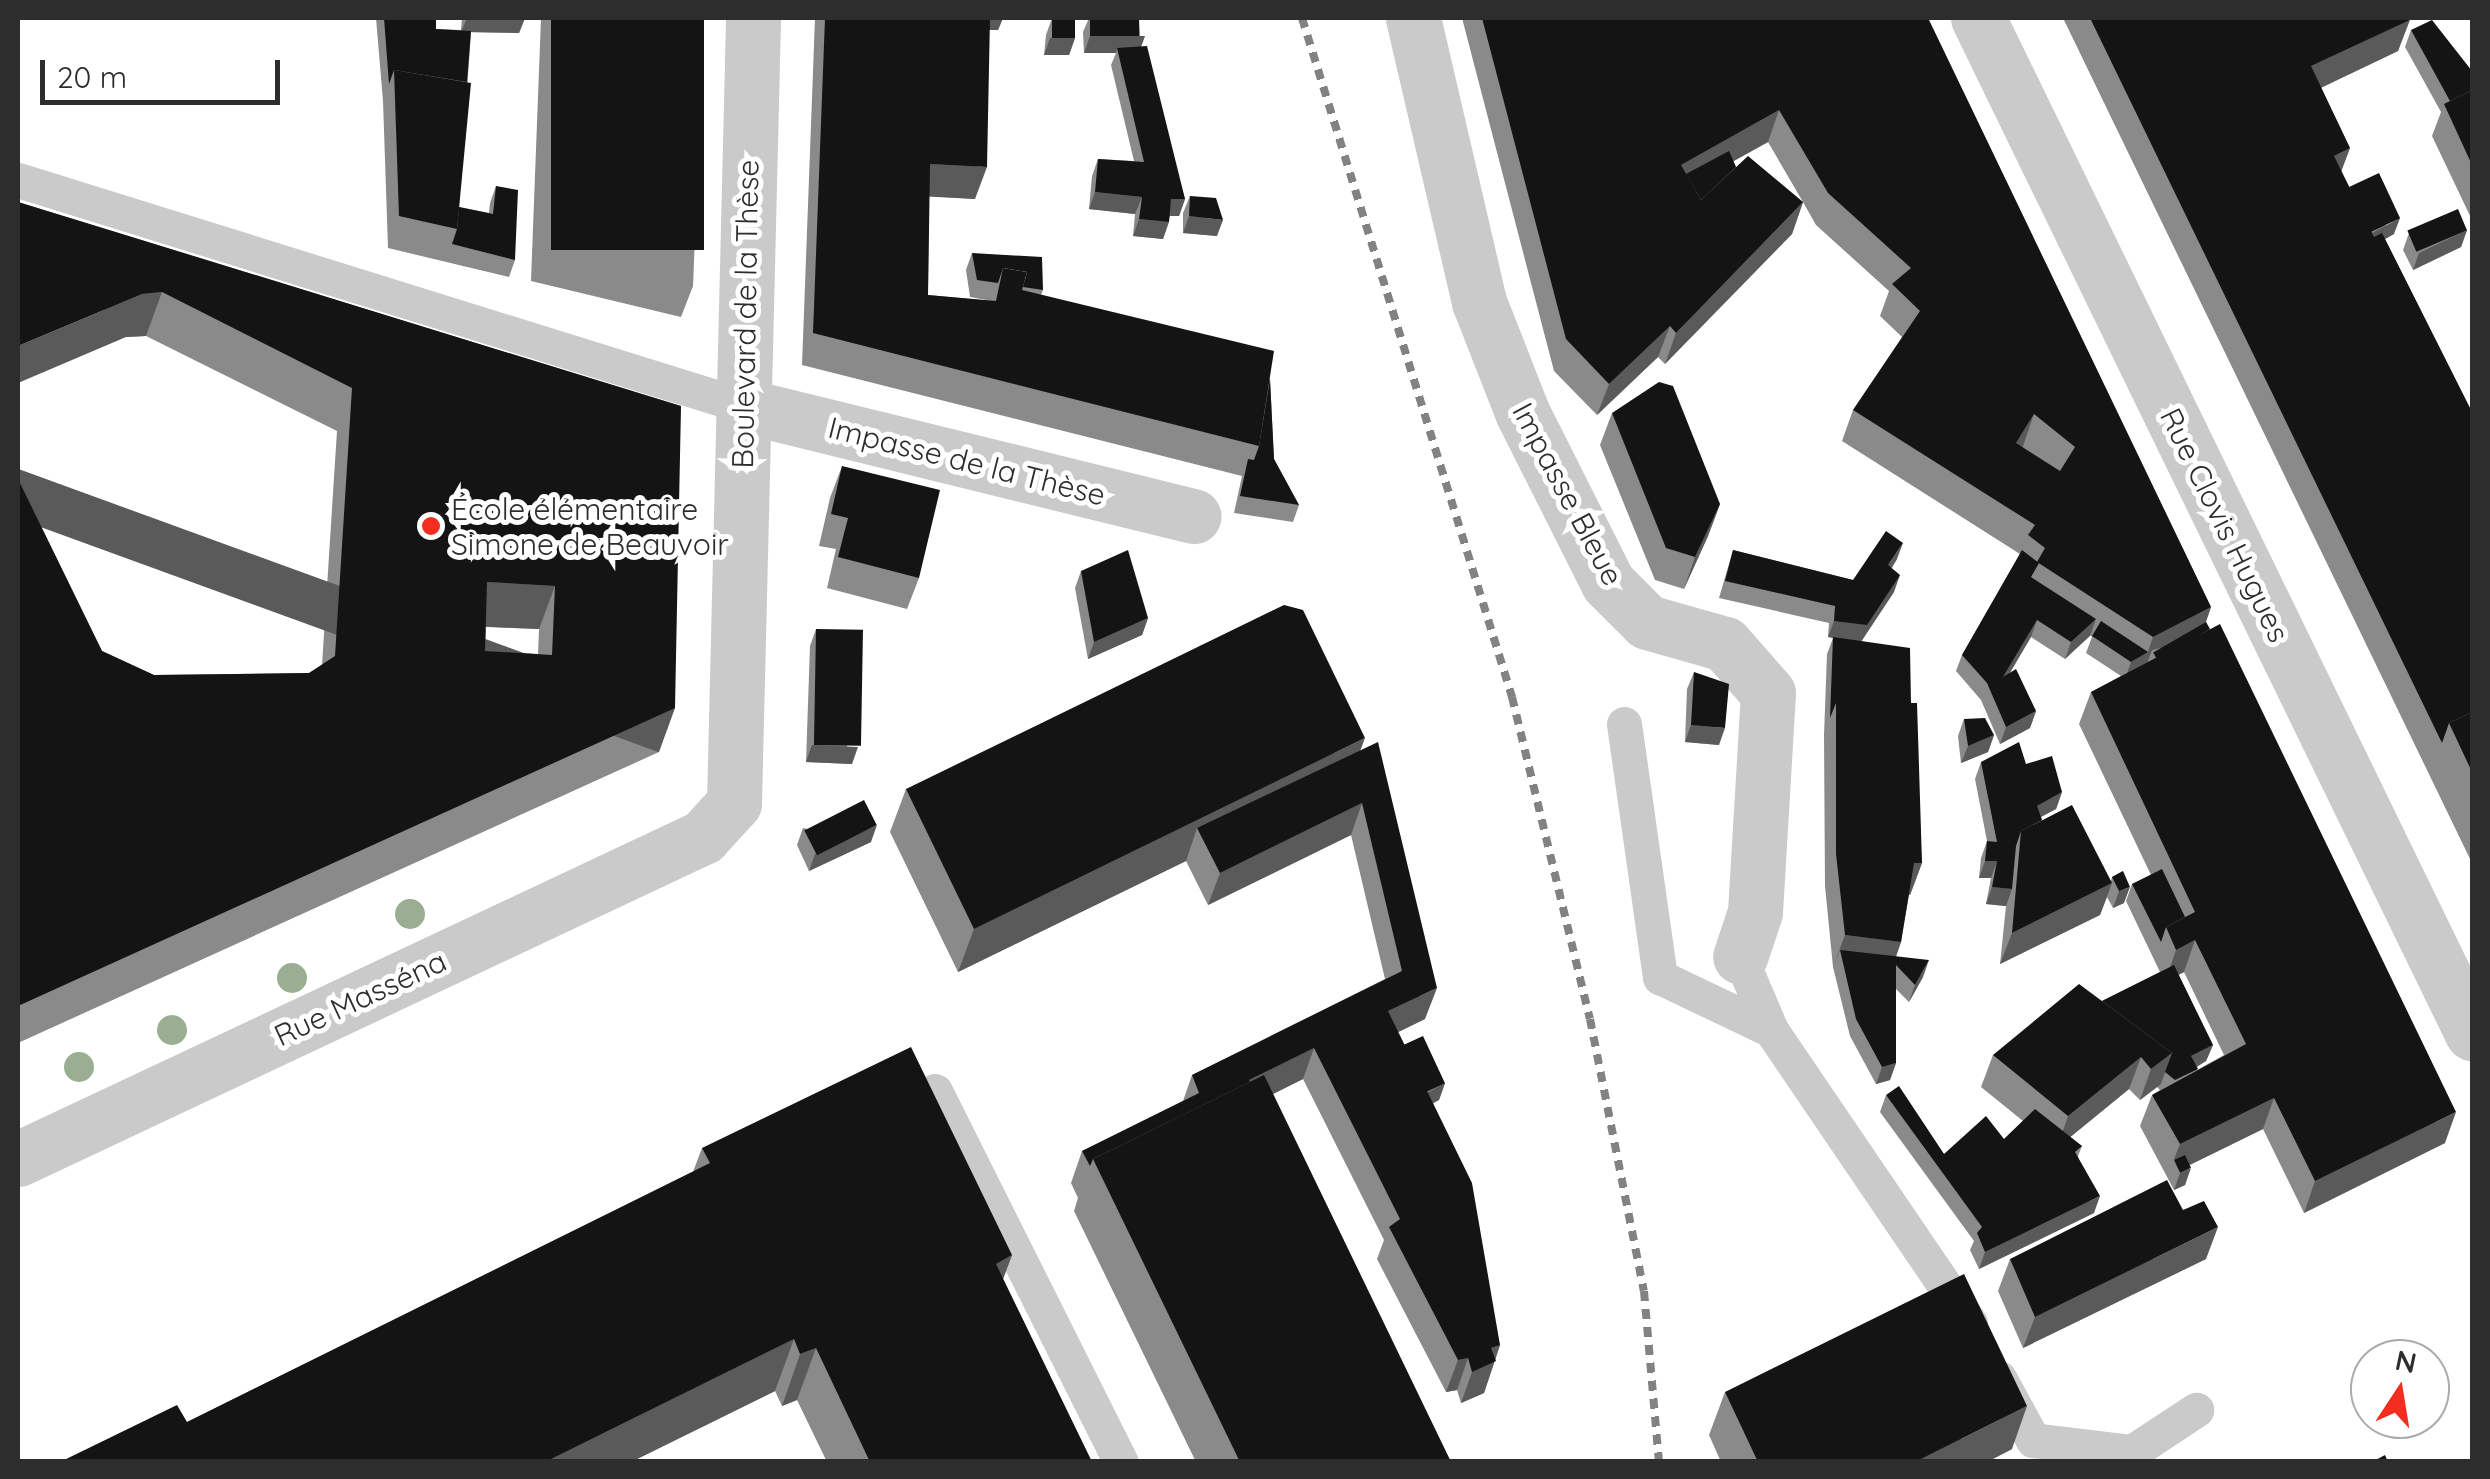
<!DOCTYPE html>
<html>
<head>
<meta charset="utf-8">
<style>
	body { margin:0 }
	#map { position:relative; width:2490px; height:1479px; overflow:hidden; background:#fff; font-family:Quicksand,sans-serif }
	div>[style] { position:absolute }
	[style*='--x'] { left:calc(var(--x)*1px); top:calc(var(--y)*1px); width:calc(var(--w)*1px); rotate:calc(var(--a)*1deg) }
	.service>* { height:35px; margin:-17.5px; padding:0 17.5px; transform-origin:17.5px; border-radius:17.5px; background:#cacaca }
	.minor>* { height:55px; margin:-27.5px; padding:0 27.5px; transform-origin:27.5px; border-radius:27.5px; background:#cacaca }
	.rail>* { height:8px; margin-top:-4px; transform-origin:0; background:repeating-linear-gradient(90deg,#828282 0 10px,transparent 0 18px) }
	.trees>* { width:30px; height:30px; margin:-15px; border-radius:50%; background:#9aae91 }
	.wall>* { inset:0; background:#8a8a8a }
	.shaded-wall>* { inset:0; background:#5a5a5a; transform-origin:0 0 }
	.building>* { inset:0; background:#141414; transform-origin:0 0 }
	.dots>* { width:28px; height:28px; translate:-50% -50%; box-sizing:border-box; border:5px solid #fff; border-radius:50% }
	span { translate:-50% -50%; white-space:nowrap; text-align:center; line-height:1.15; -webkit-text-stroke:10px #fff; paint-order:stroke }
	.street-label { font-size:30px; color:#2d2d2d }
	.poi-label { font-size:30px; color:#2d2d2d }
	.left { translate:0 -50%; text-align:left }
	.frame { position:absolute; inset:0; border:20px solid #2d2d2d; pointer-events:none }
	.north { position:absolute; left:2350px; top:1339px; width:100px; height:100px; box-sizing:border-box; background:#fff; border:2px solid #ababab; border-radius:50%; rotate:12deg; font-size:28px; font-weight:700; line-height:40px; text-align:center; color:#2d2d2d }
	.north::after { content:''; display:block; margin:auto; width:35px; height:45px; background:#f32d1f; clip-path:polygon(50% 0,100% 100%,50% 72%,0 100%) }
	.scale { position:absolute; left:40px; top:60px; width:240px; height:45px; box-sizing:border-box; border:5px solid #2d2d2d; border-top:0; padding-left:12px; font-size:30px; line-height:35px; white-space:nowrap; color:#2d2d2d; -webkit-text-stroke:8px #fff; paint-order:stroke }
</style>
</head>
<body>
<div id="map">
	<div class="service">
		<i style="--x:18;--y:180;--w:757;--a:17.29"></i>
		<i style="--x:1624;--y:724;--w:256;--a:81.9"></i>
		<i style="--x:1660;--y:977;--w:123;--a:25.5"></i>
		<i style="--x:1740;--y:957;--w:79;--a:67"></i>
		<i style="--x:1771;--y:1030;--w:354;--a:55.8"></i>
		<i style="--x:935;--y:1091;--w:415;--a:63.4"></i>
		<i style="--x:1999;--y:1378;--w:71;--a:61.3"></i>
		<i style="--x:2033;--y:1440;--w:100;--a:6.9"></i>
		<i style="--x:2132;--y:1452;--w:77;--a:-33.3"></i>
	</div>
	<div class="minor">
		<i style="--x:1413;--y:18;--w:292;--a:76.9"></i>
		<i style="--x:1479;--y:302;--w:120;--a:68.6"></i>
		<i style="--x:1523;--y:414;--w:189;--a:63.3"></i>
		<i style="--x:1608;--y:583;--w:55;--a:45"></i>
		<i style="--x:1647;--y:622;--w:81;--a:15.8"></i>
		<i style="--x:1725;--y:644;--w:65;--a:48.7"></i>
		<i style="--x:1768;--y:693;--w:219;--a:93.4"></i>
		<i style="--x:1755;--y:912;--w:47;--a:108.4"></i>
		<i style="--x:1978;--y:18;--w:1129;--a:64.05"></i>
		<i style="--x:741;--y:405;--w:466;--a:13.8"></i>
		<i style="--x:18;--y:1159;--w:757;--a:-25.18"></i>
		<i style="--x:703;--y:837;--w:46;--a:-47.6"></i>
		<i style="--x:734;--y:803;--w:785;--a:-88.61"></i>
	</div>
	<div class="rail">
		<i style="--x:1302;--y:18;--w:711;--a:72.81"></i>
		<i style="--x:1512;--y:697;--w:331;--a:76.4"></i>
		<i style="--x:1590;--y:1019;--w:277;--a:78.8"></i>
		<i style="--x:1644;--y:1291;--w:172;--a:85"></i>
	</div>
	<div class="trees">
		<i style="left:410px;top:914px"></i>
		<i style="left:292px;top:978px"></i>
		<i style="left:172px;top:1030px"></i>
		<i style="left:79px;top:1067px"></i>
	</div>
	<div class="wall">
		<i style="clip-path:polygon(376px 18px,436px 18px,436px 29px,461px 30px,462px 18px,525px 18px,519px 33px,471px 32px,459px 207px,489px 213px,490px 203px,496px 186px,515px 260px,509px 277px,388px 248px,383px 101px)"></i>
		<i style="clip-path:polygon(541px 18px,704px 18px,693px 286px,681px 317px,531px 281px)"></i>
		<i style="clip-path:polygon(815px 18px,1003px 18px,998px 30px,989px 30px,975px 199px,929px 196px,928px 295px,992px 301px,970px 297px,966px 270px,972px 253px,1043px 290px,1041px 295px,1270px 379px,1274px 459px,1299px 505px,1293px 522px,1234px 513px,1242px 476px,802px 365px)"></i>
		<i style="clip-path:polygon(1052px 18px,1075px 38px,1069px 55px,1044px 55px,1046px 35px)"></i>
		<i style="clip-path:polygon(1089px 18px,1139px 18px,1141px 47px,1185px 199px,1179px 216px,1170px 216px,1163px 239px,1133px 236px,1135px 214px,1089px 209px,1092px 176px,1098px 159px,1134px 161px,1111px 65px,1116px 53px,1084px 53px,1083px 32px)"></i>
		<i style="clip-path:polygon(evenodd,1462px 18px,1928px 18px,2211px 607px,2206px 622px,2445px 1143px,2304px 1213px,2263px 1129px,2190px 1165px,2185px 1185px,2174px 1190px,2140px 1126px,2152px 1095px,2160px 1090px,2157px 1087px,2140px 1100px,2129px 1089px,2070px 1137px,2082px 1146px,2078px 1156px,2094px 1213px,1979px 1269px,1970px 1250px,1974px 1241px,1880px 1112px,1886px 1095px,1944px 1154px,2004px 1139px,2023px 1121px,1981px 1087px,1993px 1055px,2160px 972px,2126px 901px,2132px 884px,2151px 875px,2079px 724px,2091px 692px,2121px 676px,2086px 653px,2092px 637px,2090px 635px,2065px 659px,2031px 637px,2010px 673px,2036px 711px,2030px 728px,2000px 744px,1981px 700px,1956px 671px,1962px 655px,2020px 554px,1842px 441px,1853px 410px,1902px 337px,1880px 316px,1889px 291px,1816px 225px,1803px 202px,1792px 234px,1665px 364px,1658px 357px,1597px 415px,1554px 371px,1462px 18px,1768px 142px,1803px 202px,1736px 167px,1733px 161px,1768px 142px,1462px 18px,2184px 972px,2224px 1055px,2197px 1070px,2197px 1067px,2206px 1061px,2213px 1045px,2178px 975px,2184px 972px)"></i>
		<i style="clip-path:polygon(2063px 18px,2409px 18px,2398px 51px,2321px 88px,2350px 148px,2341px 171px,2349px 187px,2394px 234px,2385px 239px,2472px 412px,2472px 863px)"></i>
		<i style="clip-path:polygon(2411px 30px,2472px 71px,2472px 220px,2432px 136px,2441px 112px,2405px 47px)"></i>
		<i style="clip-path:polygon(1190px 196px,1217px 236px,1183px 233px,1183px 213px)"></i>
		<i style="clip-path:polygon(evenodd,18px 202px,681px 406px,659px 752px,18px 1043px,18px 479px,102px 651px,154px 675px,309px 673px,322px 665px,337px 431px,146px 336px,126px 337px,18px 202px,486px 627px,539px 629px,538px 654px,485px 651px,486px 627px)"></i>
		<i style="clip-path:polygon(2467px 230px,2461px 247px,2413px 270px,2403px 250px,2409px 233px)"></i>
		<i style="clip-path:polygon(1612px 413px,1720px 504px,1708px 536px,1684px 589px,1655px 580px,1600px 445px)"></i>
		<i style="clip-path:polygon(842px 466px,919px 578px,907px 609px,827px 588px,836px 549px,819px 546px,830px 498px)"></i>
		<i style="clip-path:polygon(1733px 550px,1853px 580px,1897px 559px,1892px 568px,1894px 592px,1861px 641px,1911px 703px,1922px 863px,1910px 895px,1909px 895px,1901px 942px,1896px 956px,1923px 977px,1909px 1002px,1896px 989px,1896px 1063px,1890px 1080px,1876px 1084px,1850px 1036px,1833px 967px,1825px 886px,1824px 735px,1827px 654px,1833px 638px,1828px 637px,1829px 623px,1719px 598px)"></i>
		<i style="clip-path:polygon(1081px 571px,1148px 618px,1142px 635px,1088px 659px,1075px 588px)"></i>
		<i style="clip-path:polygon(816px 629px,852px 764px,806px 762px,810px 646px)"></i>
		<i style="clip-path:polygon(1694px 672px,1719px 745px,1685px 742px,1687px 689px)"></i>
		<i style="clip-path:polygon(1964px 719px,1994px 735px,1988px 752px,1961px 763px,1958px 736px)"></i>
		<i style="clip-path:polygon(1360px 751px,1425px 1019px,1398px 1032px,1405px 1046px,1445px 1083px,1439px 1100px,1433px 1103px,1500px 1345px,1484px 1393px,1461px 1403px,1457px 1390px,1446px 1392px,1377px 1259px,1384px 1240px,1303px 1079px,1273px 1094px,1451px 1462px,1196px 1462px,1074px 1211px,1078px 1198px,1071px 1183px,1082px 1151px,1183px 1101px,1192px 1075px,1385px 979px,1351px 835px,1208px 905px,1186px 861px,958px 972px,890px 832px,906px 789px)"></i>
		<i style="clip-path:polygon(1981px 762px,2026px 764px,2062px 792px,2056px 809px,2041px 817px,2042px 820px,2111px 881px,2112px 877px,2123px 871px,2124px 903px,2113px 908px,2107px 897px,2100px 915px,2000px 964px,2006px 906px,1986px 904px,1991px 878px,1979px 878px,1981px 858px,1987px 841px,1975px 779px)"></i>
		<i style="clip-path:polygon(803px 828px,871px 842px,809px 871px,797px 845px)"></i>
		<i style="clip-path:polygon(702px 1148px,1012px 1255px,1003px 1279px,1092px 1462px,827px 1462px,797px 1400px,782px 1406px,775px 1391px,631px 1462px,60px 1462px,187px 1422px,693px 1172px)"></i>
		<i style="clip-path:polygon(2010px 1259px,2206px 1259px,2023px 1348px,1998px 1291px)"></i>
		<i style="clip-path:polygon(1725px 1392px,2012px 1449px,1987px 1462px,1721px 1462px,1709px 1435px)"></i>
	</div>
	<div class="shaded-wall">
		<i style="clip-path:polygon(467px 18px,525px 18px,519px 33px,461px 32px)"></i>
		<i style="clip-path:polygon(975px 18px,1003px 18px,998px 30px,970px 30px)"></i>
		<i style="clip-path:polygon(2410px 20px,2398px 51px,2299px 98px,2311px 66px)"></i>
		<i style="clip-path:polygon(1090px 36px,1145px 36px,1139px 53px,1117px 48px,1116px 53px,1084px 53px)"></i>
		<i style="clip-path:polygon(1050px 38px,1075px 38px,1069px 55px,1044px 55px)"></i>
		<i style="clip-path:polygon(1779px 110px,1768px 142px,1682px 190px,1681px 165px)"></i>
		<i style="clip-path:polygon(2350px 148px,2338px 180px,2334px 156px)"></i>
		<i style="clip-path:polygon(930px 164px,987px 167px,975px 199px,918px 196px)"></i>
		<i style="clip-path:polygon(1095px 192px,1142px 197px,1135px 214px,1089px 209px)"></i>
		<i style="clip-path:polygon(1171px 199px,1185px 199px,1179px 216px,1165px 216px)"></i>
		<i style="clip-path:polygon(1803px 202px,1792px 234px,1665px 364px,1676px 333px)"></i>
		<i style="clip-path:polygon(1189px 216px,1223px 220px,1217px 236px,1183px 233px)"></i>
		<i style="clip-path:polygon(2400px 218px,2394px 234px,2355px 256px,2361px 239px)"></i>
		<i style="clip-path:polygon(1139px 219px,1169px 222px,1163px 239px,1133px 236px)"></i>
		<i style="clip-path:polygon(2467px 230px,2461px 247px,2413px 270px,2419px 253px)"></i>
		<i style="clip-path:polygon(162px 292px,146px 336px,126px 337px,18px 383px,18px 346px,142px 294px)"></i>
		<i style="clip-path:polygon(1670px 326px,1658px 357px,1597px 415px,1609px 384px)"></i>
		<i style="clip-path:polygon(2034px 414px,2023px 446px,2005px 475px,2016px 443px)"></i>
		<i style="clip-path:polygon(1720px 504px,1708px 536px,1684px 589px,1695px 557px)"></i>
		<i style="clip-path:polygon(1903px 543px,1897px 559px,1882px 582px,1888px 565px)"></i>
		<i style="clip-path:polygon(1900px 575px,1894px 592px,1861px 642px,1828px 637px,1834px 621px)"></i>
		<i style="clip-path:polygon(487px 582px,555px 586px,539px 629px,471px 626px)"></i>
		<i style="clip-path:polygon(2211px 607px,2200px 639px,2152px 650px,2146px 666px,2142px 669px,2153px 637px)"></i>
		<i style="clip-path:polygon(1148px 618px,1142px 635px,1088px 659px,1094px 642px)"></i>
		<i style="clip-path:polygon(2096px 619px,2090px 636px,2065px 659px,2071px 642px)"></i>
		<i style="clip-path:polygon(2037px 620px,2031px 637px,1997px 694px,2003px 677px)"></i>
		<i style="clip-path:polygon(2148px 652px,2142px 669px,2125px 679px,2131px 662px)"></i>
		<i style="left:675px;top:708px;width:47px;height:721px;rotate:110deg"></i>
		<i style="clip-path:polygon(2036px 711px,2030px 728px,2000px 744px,2006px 727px)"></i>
		<i style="clip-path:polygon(1691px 725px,1725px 728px,1719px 745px,1685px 742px)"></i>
		<i style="clip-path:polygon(1994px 735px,1988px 752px,1961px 763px,1968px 746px)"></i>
		<i style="clip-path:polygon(1365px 738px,1349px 781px,1197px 828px,1186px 861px,958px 972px,974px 929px)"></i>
		<i style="clip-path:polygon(812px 745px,858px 747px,852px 764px,806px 762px)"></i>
		<i style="clip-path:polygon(2062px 792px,2056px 809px,2031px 822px,2037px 806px)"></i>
		<i style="clip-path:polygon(1362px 803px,1351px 835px,1208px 905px,1220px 873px)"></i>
		<i style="clip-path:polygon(877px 825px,871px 842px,809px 871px,815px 854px)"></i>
		<i style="clip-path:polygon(1985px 861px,1997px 861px,1991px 878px,1979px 878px)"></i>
		<i style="clip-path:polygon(1914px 863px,1922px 863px,1910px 895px,1903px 895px)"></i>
		<i style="clip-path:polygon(2112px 883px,2100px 915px,2000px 964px,2012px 933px)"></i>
		<i style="clip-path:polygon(1992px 887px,2012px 889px,2006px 906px,1986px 904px)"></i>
		<i style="clip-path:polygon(2130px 887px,2124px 903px,2113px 908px,2119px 891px)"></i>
		<i style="clip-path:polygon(1845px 935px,1901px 942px,1890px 974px,1840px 950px,1833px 967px)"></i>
		<i style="clip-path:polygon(2195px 940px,2184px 972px,2165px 982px,2176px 950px)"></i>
		<i style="clip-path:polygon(1929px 960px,1923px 977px,1909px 1002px,1915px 985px)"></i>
		<i style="clip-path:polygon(1437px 988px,1425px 1019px,1376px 1043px,1388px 1011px)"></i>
		<i style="clip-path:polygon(2213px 1045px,2206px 1061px,2185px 1073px,2191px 1056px)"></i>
		<i style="clip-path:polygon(1314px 1048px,1303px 1079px,1253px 1104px,1249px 1080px)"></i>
		<i style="clip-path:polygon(2172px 1053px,2161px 1084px,2140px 1100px,2151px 1069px)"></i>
		<i style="clip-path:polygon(2141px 1057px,2129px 1089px,2057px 1148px,2068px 1116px)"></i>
		<i style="clip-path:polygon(1896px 1063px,1890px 1080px,1876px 1084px,1882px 1067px)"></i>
		<i style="clip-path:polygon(1445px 1083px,1439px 1100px,1412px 1115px,1418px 1098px)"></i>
		<i style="clip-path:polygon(2274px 1098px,2263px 1129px,2179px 1170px,2174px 1159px,2180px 1144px)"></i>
		<i style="clip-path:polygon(2456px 1112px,2445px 1143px,2304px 1213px,2315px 1181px)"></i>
		<i style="clip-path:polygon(2191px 1168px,2185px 1185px,2174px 1190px,2180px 1173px)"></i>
		<i style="clip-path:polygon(2100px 1196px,2094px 1213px,1979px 1269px,1985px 1252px)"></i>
		<i style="clip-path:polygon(2218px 1227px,2206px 1259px,2023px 1348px,2035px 1317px)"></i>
		<i style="clip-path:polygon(1012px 1255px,993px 1306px,996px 1264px)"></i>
		<i style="clip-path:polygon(794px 1339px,775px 1391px,631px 1462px,545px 1462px)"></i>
		<i style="clip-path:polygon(1500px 1345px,1484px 1393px,1461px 1403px,1472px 1372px,1491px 1348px)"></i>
		<i style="clip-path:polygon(816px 1348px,797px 1400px,782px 1406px,800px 1354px)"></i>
		<i style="clip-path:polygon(1468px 1358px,1457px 1390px,1446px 1392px,1458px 1360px)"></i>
		<i style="clip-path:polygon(2027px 1406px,2012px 1449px,1987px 1462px,1915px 1462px)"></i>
	</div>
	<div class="building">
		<i style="clip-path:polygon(384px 18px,436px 18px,436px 29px,471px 31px,467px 82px,394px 70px,389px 84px)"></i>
		<i style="left:551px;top:18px;width:153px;height:232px"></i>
		<i style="clip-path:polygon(825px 18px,990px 18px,987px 167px,930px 164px,928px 295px,996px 301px,1003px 268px,1027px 272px,1022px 290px,1274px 351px,1259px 446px,813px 333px)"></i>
		<i style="left:1052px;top:18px;width:23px;height:20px"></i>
		<i style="left:1090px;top:18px;width:49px;height:18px"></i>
		<i style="clip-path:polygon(evenodd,1482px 18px,1928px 18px,2211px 607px,2153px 637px,2037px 562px,2045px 548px,2028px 535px,2035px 525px,1853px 410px,1920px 311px,1892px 284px,1911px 268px,1828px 193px,1779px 110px,1681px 165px,1701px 200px,1748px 156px,1803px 202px,1676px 333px,1670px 326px,1609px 384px,1566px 339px,1482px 18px,2034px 414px,2075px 447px,2060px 471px,2016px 443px,2034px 414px)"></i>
		<i style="clip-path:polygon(2090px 18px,2409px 18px,2410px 20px,2311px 66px,2350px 148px,2334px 156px,2374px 237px,2382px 233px,2472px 412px,2472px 712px,2449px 723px,2442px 743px)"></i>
		<i style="clip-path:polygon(2432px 20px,2472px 71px,2472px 90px,2450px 101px,2411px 30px)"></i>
		<i style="clip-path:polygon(1147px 46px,1185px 199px,1171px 199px,1169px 222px,1139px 219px,1142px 197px,1095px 192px,1098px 159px,1144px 162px,1117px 48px)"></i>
		<i style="clip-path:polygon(394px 70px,471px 83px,457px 229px,399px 216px)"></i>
		<i style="clip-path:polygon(2472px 90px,2472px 165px,2444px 104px)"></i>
		<i style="clip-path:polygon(1729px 151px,1736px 167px,1701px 200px,1686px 174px)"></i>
		<i style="left:2379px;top:173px;width:50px;height:33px;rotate:65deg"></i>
		<i style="clip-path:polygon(496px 186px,518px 190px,515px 260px,452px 244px,457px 229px,459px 207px,493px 214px)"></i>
		<i style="clip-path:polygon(1190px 196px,1216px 198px,1223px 220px,1189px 216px)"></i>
		<i style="clip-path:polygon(evenodd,18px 202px,681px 406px,675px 708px,18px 1006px,18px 479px,102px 651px,154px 675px,309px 673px,335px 656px,352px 388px,162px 292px,142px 294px,18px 346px,18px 202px,487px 582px,555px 586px,552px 655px,485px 651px,487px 582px)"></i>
		<i style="left:2458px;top:209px;width:23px;height:55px;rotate:67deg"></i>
		<i style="clip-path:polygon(972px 253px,1042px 257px,1043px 290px,1023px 287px,1027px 272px,1003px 268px,998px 283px,977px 280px)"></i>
		<i style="clip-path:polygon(1270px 379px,1274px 459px,1299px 505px,1240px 496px,1248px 459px,1254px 460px,1259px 446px)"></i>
		<i style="clip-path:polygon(1659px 382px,1673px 386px,1720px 504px,1695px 557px,1666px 548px,1612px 413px)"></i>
		<i style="clip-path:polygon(842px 466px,940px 490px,919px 578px,838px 557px,848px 518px,831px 514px)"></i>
		<i style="clip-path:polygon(1886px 531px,1903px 543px,1888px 565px,1900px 575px,1867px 625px,1834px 621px,1835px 606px,1725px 581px,1733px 550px,1853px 580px)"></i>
		<i style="clip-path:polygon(1128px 550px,1148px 618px,1094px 642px,1081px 571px)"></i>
		<i style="clip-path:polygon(2022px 550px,2039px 563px,2031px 577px,2096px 619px,2071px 642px,2037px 620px,2003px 677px,2016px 669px,2036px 711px,2006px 727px,1987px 683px,1962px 655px)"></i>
		<i style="clip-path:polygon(1284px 605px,1303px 610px,1365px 738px,974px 929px,906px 789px)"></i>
		<i style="clip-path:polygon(2101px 621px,2148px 652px,2131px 662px,2092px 636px)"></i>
		<i style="left:2206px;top:622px;width:8px;height:61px;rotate:60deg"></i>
		<i style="clip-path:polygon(2220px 624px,2456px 1112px,2315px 1181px,2274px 1098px,2180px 1144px,2152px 1095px,2246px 1044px,2195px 940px,2176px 950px,2166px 927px,2195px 912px,2091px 692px)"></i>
		<i style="left:816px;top:629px;width:47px;height:116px;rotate:1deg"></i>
		<i style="clip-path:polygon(1833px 637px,1910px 648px,1911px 703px,1836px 703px,1830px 718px)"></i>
		<i style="clip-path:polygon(1694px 672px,1729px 684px,1725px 728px,1691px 725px)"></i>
		<i style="clip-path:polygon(1836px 703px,1917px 703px,1922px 863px,1914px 863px,1901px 942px,1845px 935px,1836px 854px)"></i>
		<i style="clip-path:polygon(2472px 712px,2472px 772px,2449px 723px)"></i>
		<i style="clip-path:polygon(1985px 718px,1994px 735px,1968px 746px,1964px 719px)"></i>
		<i style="clip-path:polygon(1378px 742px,1437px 988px,1388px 1011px,1472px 1183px,1500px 1345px,1491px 1348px,1496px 1361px,1472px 1372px,1468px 1358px,1458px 1360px,1389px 1227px,1400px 1219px,1314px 1048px,1249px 1080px,1250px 1082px,1093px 1159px,1090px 1166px,1082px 1151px,1199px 1093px,1192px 1075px,1402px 971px,1362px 803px,1220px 873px,1197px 828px)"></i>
		<i style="clip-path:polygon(2019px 742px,2026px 764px,2052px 756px,2062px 792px,2037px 806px,2042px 820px,2021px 831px,2016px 846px,2012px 889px,1992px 887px,1997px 861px,1985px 861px,1987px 841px,1997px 842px,1981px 762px)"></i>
		<i style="left:864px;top:800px;width:28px;height:67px;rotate:63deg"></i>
		<i style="clip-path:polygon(2072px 805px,2112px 883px,2012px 933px,2021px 831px)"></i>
		<i style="clip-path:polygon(2162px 869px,2185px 917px,2166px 927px,2161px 942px,2132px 884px)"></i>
		<i style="clip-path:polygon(2123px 871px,2130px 887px,2119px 891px,2112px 877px)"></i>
		<i style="clip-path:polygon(1840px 950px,1929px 960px,1915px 985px,1896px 965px,1896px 1063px,1882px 1067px,1856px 1019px)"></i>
		<i style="clip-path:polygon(2174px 965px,2213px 1045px,2191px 1056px,2198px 1069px,2175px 1080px,2165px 1072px,2172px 1053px,2102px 1001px)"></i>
		<i style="clip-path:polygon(2079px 984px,2172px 1053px,2151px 1069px,2141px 1057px,2068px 1116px,1993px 1055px)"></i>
		<i style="left:1423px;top:1036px;width:52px;height:21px;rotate:65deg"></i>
		<i style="clip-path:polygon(911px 1047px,1012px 1255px,996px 1264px,1092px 1462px,870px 1462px,816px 1348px,800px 1354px,794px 1339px,545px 1462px,60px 1462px,177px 1405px,187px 1422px,710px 1163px,702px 1148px)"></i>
		<i style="clip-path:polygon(1264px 1075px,1451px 1462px,1240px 1462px,1093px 1159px)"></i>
		<i style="clip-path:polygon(1899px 1086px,1944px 1154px,1986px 1116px,2004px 1139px,2035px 1109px,2082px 1146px,2075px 1152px,2100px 1196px,1985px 1252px,1977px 1233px,1982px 1227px,1886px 1095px)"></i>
		<i style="left:2185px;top:1155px;width:14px;height:12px;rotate:65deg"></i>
		<i style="clip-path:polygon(2167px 1180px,2183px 1210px,2204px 1201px,2218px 1227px,2035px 1317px,2010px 1259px)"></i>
		<i style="clip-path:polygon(1964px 1274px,2027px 1406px,1915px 1462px,1758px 1462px,1725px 1392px)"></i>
		<i style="clip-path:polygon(2385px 1455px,2388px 1462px,2372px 1462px)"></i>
	</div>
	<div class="dots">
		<i style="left:431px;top:526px;background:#f32d1f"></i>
	</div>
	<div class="street-label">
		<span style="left:745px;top:314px;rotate:-89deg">Boulevard de la Thèse</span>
		<span style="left:967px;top:461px;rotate:14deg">Impasse de la Thèse</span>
		<span style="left:1568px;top:494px;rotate:62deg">Impasse Bleue</span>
		<span style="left:2225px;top:525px;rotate:64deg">Rue Clovis Hugues</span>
		<span style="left:360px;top:998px;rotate:-25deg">Rue Masséna</span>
	</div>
	<div class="poi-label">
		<span class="left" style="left:451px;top:526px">École élémentaire<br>Simone de Beauvoir</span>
	</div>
	<div class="frame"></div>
	<div class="north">N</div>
	<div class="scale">20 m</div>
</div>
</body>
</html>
